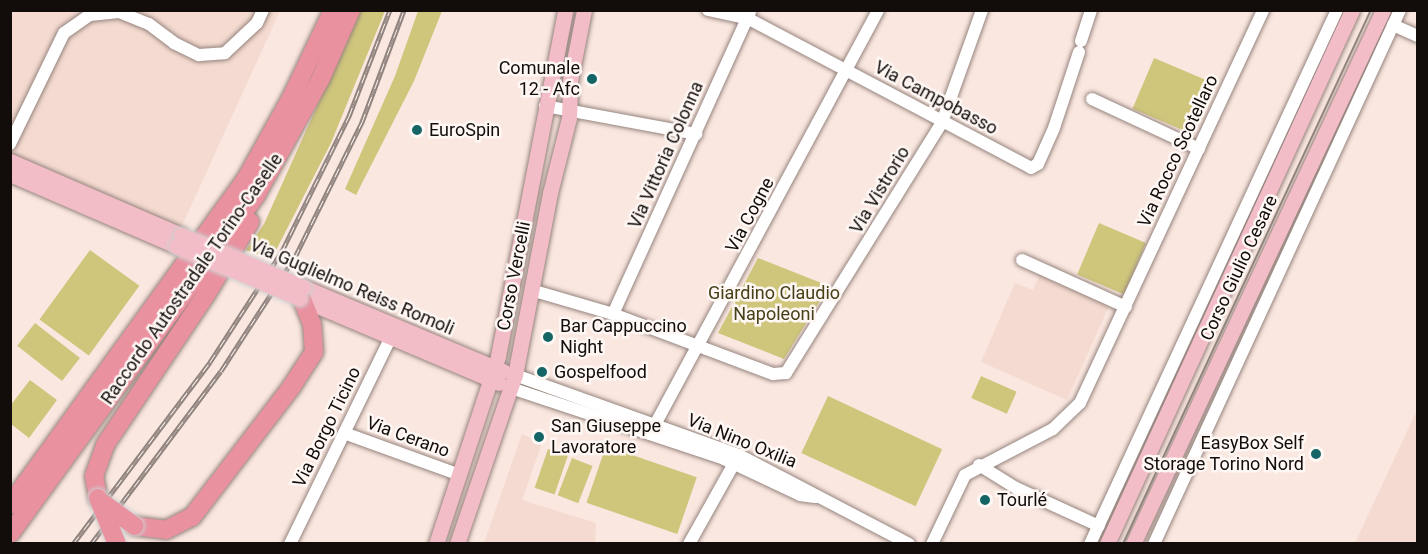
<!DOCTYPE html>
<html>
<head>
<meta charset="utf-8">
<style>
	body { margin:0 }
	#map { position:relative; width:1428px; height:554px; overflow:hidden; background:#fae7e0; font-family:Roboto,sans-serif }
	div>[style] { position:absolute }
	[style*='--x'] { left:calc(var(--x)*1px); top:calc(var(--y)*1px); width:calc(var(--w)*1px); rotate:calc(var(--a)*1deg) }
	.built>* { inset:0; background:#f4dad0 }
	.green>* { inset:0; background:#cfc67c; transform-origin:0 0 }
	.roads { filter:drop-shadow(0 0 2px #95847e) drop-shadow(0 0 2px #95847e) }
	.minor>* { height:12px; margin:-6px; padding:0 6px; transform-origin:6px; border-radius:6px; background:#fff }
	.major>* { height:15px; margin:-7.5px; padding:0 7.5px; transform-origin:7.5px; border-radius:7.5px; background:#f2bdc6 }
	.highway>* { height:18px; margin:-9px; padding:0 9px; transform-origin:9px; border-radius:9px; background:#ea91a0 }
	.tram>* { height:1.5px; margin:-0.75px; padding:0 0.75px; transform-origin:0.75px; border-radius:0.75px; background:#91847f }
	.rail>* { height:5px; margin-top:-2.5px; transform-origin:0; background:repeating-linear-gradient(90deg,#fef7f4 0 9px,#91847f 0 18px); box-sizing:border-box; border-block:2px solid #91847f }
	.bridges { filter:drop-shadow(0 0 2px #d0cece) drop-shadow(0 0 2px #d0cece) }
	.major-bridge>* { height:15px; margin:-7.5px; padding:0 7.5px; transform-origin:7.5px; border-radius:7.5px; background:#f2bdc6 }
	.highway-bridge>* { height:18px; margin:-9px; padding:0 9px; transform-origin:9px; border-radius:9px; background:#ea91a0 }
	.dots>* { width:16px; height:16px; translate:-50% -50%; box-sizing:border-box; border:3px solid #fef7f4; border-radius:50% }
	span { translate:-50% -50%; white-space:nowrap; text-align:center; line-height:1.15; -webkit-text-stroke:5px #fef7f4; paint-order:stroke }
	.poi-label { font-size:18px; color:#120c0a }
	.right { translate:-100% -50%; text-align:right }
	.left { translate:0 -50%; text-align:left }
	.street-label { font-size:18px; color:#120c0a }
	.park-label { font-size:18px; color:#454017 }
	.frame { position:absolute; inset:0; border:12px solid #120c0a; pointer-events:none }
</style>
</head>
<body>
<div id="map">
	<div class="built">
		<i style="clip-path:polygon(11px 11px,280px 11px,181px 228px,11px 154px)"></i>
		<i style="clip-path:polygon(1041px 272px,1110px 304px,1067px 400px,981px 362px,1015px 283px,1033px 290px)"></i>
		<i style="clip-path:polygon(1417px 410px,1417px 543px,1355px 543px)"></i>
		<i style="clip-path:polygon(522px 434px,542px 443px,522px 500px,596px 523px,595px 543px,484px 543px)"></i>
	</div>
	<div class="green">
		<i style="clip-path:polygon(360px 11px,385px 11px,331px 143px,271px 260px,246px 250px,264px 224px)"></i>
		<i style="clip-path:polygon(418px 11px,442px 11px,414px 81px,356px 195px,345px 189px,395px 76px)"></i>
		<i style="left:1154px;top:58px;width:63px;height:55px;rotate:23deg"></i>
		<i style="left:1099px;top:223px;width:51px;height:56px;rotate:23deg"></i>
		<i style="left:90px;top:250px;width:61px;height:86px;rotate:36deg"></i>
		<i style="clip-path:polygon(758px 258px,829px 286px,784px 359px,718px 333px)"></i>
		<i style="left:35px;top:323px;width:57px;height:29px;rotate:38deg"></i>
		<i style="left:981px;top:376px;width:39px;height:24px;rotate:24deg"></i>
		<i style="clip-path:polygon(30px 380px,57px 400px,29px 438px,11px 424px,10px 406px)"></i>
		<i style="left:828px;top:396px;width:126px;height:63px;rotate:25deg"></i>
		<i style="left:606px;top:446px;width:96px;height:60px;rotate:19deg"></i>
		<i style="left:548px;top:449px;width:21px;height:41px;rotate:19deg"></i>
		<i style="left:572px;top:458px;width:22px;height:40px;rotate:21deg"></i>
	</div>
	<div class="roads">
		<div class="minor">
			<i style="--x:708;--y:10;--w:40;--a:12"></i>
			<i style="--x:747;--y:18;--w:321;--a:27.8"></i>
			<i style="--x:1031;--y:168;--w:8;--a:-30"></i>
			<i style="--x:1038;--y:164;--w:39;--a:-66"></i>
			<i style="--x:1054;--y:128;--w:80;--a:-71.8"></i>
			<i style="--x:1393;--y:25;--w:27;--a:24"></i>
			<i style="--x:1081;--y:41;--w:33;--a:-72"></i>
			<i style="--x:1092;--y:99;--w:118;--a:25"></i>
			<i style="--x:545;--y:106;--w:154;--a:10.5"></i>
			<i style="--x:10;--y:144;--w:123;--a:-64.1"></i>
			<i style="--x:64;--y:33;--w:32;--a:-35"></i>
			<i style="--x:90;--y:15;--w:29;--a:-6"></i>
			<i style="--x:119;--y:12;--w:32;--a:22"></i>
			<i style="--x:149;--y:24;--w:31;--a:37"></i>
			<i style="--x:174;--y:43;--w:28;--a:26"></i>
			<i style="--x:199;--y:55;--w:26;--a:-4"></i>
			<i style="--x:225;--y:53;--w:44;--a:-43.2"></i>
			<i style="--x:257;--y:23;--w:14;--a:-65"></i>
			<i style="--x:1022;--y:260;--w:114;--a:24.3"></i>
			<i style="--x:531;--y:290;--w:85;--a:16.3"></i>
			<i style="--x:613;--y:314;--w:171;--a:20.6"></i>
			<i style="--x:773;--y:374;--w:13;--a:-4"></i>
			<i style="--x:786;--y:373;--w:296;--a:-58.1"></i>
			<i style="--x:942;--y:122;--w:119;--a:-70.3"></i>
			<i style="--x:613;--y:314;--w:332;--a:-65.6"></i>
			<i style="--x:515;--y:375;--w:238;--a:19.7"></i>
			<i style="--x:739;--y:455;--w:192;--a:27.6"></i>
			<i style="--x:511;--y:388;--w:225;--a:18.4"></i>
			<i style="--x:724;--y:459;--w:84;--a:25.3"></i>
			<i style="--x:800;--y:495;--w:15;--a:8"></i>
			<i style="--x:344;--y:433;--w:123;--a:19.9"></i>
			<i style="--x:650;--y:434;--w:481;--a:-61.7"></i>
			<i style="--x:979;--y:465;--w:44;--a:31.9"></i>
			<i style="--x:1016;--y:488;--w:91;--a:24.6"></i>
			<i style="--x:290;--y:544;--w:239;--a:-64"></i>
			<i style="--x:689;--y:544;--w:98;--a:-60.8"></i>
			<i style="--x:932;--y:544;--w:76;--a:-64.4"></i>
			<i style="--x:965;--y:475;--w:99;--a:-27.6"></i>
			<i style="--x:1053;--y:429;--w:37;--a:-44"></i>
			<i style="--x:1080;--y:403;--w:434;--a:-65"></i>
			<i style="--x:1090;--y:544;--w:588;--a:-65.18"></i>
			<i style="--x:1154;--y:544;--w:588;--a:-65.27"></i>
		</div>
		<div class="major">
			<i style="--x:10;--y:161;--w:186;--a:23.4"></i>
			<i style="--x:10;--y:174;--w:181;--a:23.4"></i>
			<i style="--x:303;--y:287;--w:217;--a:22.8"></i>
			<i style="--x:299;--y:298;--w:217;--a:23"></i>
			<i style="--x:436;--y:544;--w:198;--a:-71.7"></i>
			<i style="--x:498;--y:356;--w:352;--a:-79"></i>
			<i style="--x:457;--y:544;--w:179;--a:-71.1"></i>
			<i style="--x:515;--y:375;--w:185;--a:-79.1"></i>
			<i style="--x:550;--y:193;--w:77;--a:-75.8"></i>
			<i style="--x:569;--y:118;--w:37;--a:-88"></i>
			<i style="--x:570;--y:81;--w:72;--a:-78.8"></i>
			<i style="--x:1107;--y:544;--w:588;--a:-65.35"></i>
			<i style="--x:1133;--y:544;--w:590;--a:-64.91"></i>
		</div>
		<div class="highway">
			<i style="--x:98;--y:498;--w:22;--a:-100"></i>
			<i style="--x:94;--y:476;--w:33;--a:-70"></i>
			<i style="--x:105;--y:445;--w:183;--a:-56.1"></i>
			<i style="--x:207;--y:293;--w:83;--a:-58.8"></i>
			<i style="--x:10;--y:505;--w:402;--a:-54.1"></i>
			<i style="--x:246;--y:179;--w:93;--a:-60.9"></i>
			<i style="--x:291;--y:98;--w:98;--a:-64.5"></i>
			<i style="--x:135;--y:526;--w:31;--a:7"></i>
			<i style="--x:166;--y:530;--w:29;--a:-27"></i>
			<i style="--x:192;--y:517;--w:165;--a:-52.6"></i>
			<i style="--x:292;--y:386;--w:40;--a:-57.1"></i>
			<i style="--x:314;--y:352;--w:28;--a:-94"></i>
			<i style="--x:312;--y:324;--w:27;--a:-112"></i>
			<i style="--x:10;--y:534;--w:419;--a:-54"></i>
			<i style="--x:256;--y:195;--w:134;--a:-60.9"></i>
			<i style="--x:321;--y:78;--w:74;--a:-66.2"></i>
		</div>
	</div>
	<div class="tram">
		<i style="--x:1123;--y:544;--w:589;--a:-65.09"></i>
	</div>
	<div class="rail">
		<i style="--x:73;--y:544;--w:228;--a:-53"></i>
		<i style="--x:210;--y:362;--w:132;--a:-57"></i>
		<i style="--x:282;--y:251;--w:151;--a:-63.6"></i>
		<i style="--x:349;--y:116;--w:114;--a:-68.9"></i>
		<i style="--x:91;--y:544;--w:216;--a:-53.1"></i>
		<i style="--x:221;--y:371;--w:136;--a:-57"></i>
		<i style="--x:295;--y:257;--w:151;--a:-63.6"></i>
		<i style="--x:362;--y:122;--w:120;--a:-69.4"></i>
	</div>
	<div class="bridges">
		<div class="major-bridge">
			<i style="--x:181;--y:235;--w:133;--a:23.1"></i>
			<i style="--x:176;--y:246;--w:134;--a:22.9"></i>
		</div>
		<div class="highway-bridge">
			<i style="--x:98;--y:498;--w:50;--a:67.6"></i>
			<i style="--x:103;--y:503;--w:39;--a:36"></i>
		</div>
	</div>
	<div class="dots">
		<i style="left:592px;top:79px;background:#166566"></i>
		<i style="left:417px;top:130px;background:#166566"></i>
		<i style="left:548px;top:337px;background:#166566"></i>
		<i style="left:542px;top:372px;background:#166566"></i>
		<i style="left:539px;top:437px;background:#166566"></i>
		<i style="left:1316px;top:454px;background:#166566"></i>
		<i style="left:985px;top:500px;background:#166566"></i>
	</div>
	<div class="poi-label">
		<span class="right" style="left:580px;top:79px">Comunale<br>12 - Afc</span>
		<span class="left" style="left:429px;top:130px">EuroSpin</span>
		<span class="left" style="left:560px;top:337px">Bar Cappuccino<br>Night</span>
		<span class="left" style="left:554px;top:372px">Gospelfood</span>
		<span class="left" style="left:551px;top:437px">San Giuseppe<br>Lavoratore</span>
		<span class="right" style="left:1304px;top:454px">EasyBox Self<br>Storage Torino Nord</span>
		<span class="left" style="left:997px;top:500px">Tourlé</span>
	</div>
	<div class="street-label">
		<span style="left:936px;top:98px;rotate:28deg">Via Campobasso</span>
		<span style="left:1178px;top:151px;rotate:-65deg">Via Rocco Scotellaro</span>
		<span style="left:666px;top:155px;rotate:-66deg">Via Vittoria Colonna</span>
		<span style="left:880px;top:190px;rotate:-59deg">Via Vistrorio</span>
		<span style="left:750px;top:215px;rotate:-62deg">Via Cogne</span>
		<span style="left:1239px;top:268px;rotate:-65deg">Corso Giulio Cesare</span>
		<span style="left:514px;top:276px;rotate:-79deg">Corso Vercelli</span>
		<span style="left:192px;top:279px;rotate:-55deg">Raccordo Autostradale Torino-Caselle</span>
		<span style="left:352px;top:287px;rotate:23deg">Via Guglielmo Reiss Romoli</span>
		<span style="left:327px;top:427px;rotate:-64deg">Via Borgo Ticino</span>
		<span style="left:408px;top:437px;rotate:20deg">Via Cerano</span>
		<span style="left:742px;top:441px;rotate:22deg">Via Nino Oxilia</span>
	</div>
	<div class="park-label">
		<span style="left:774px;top:304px">Giardino Claudio<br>Napoleoni</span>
	</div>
	<div class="frame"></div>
</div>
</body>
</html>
